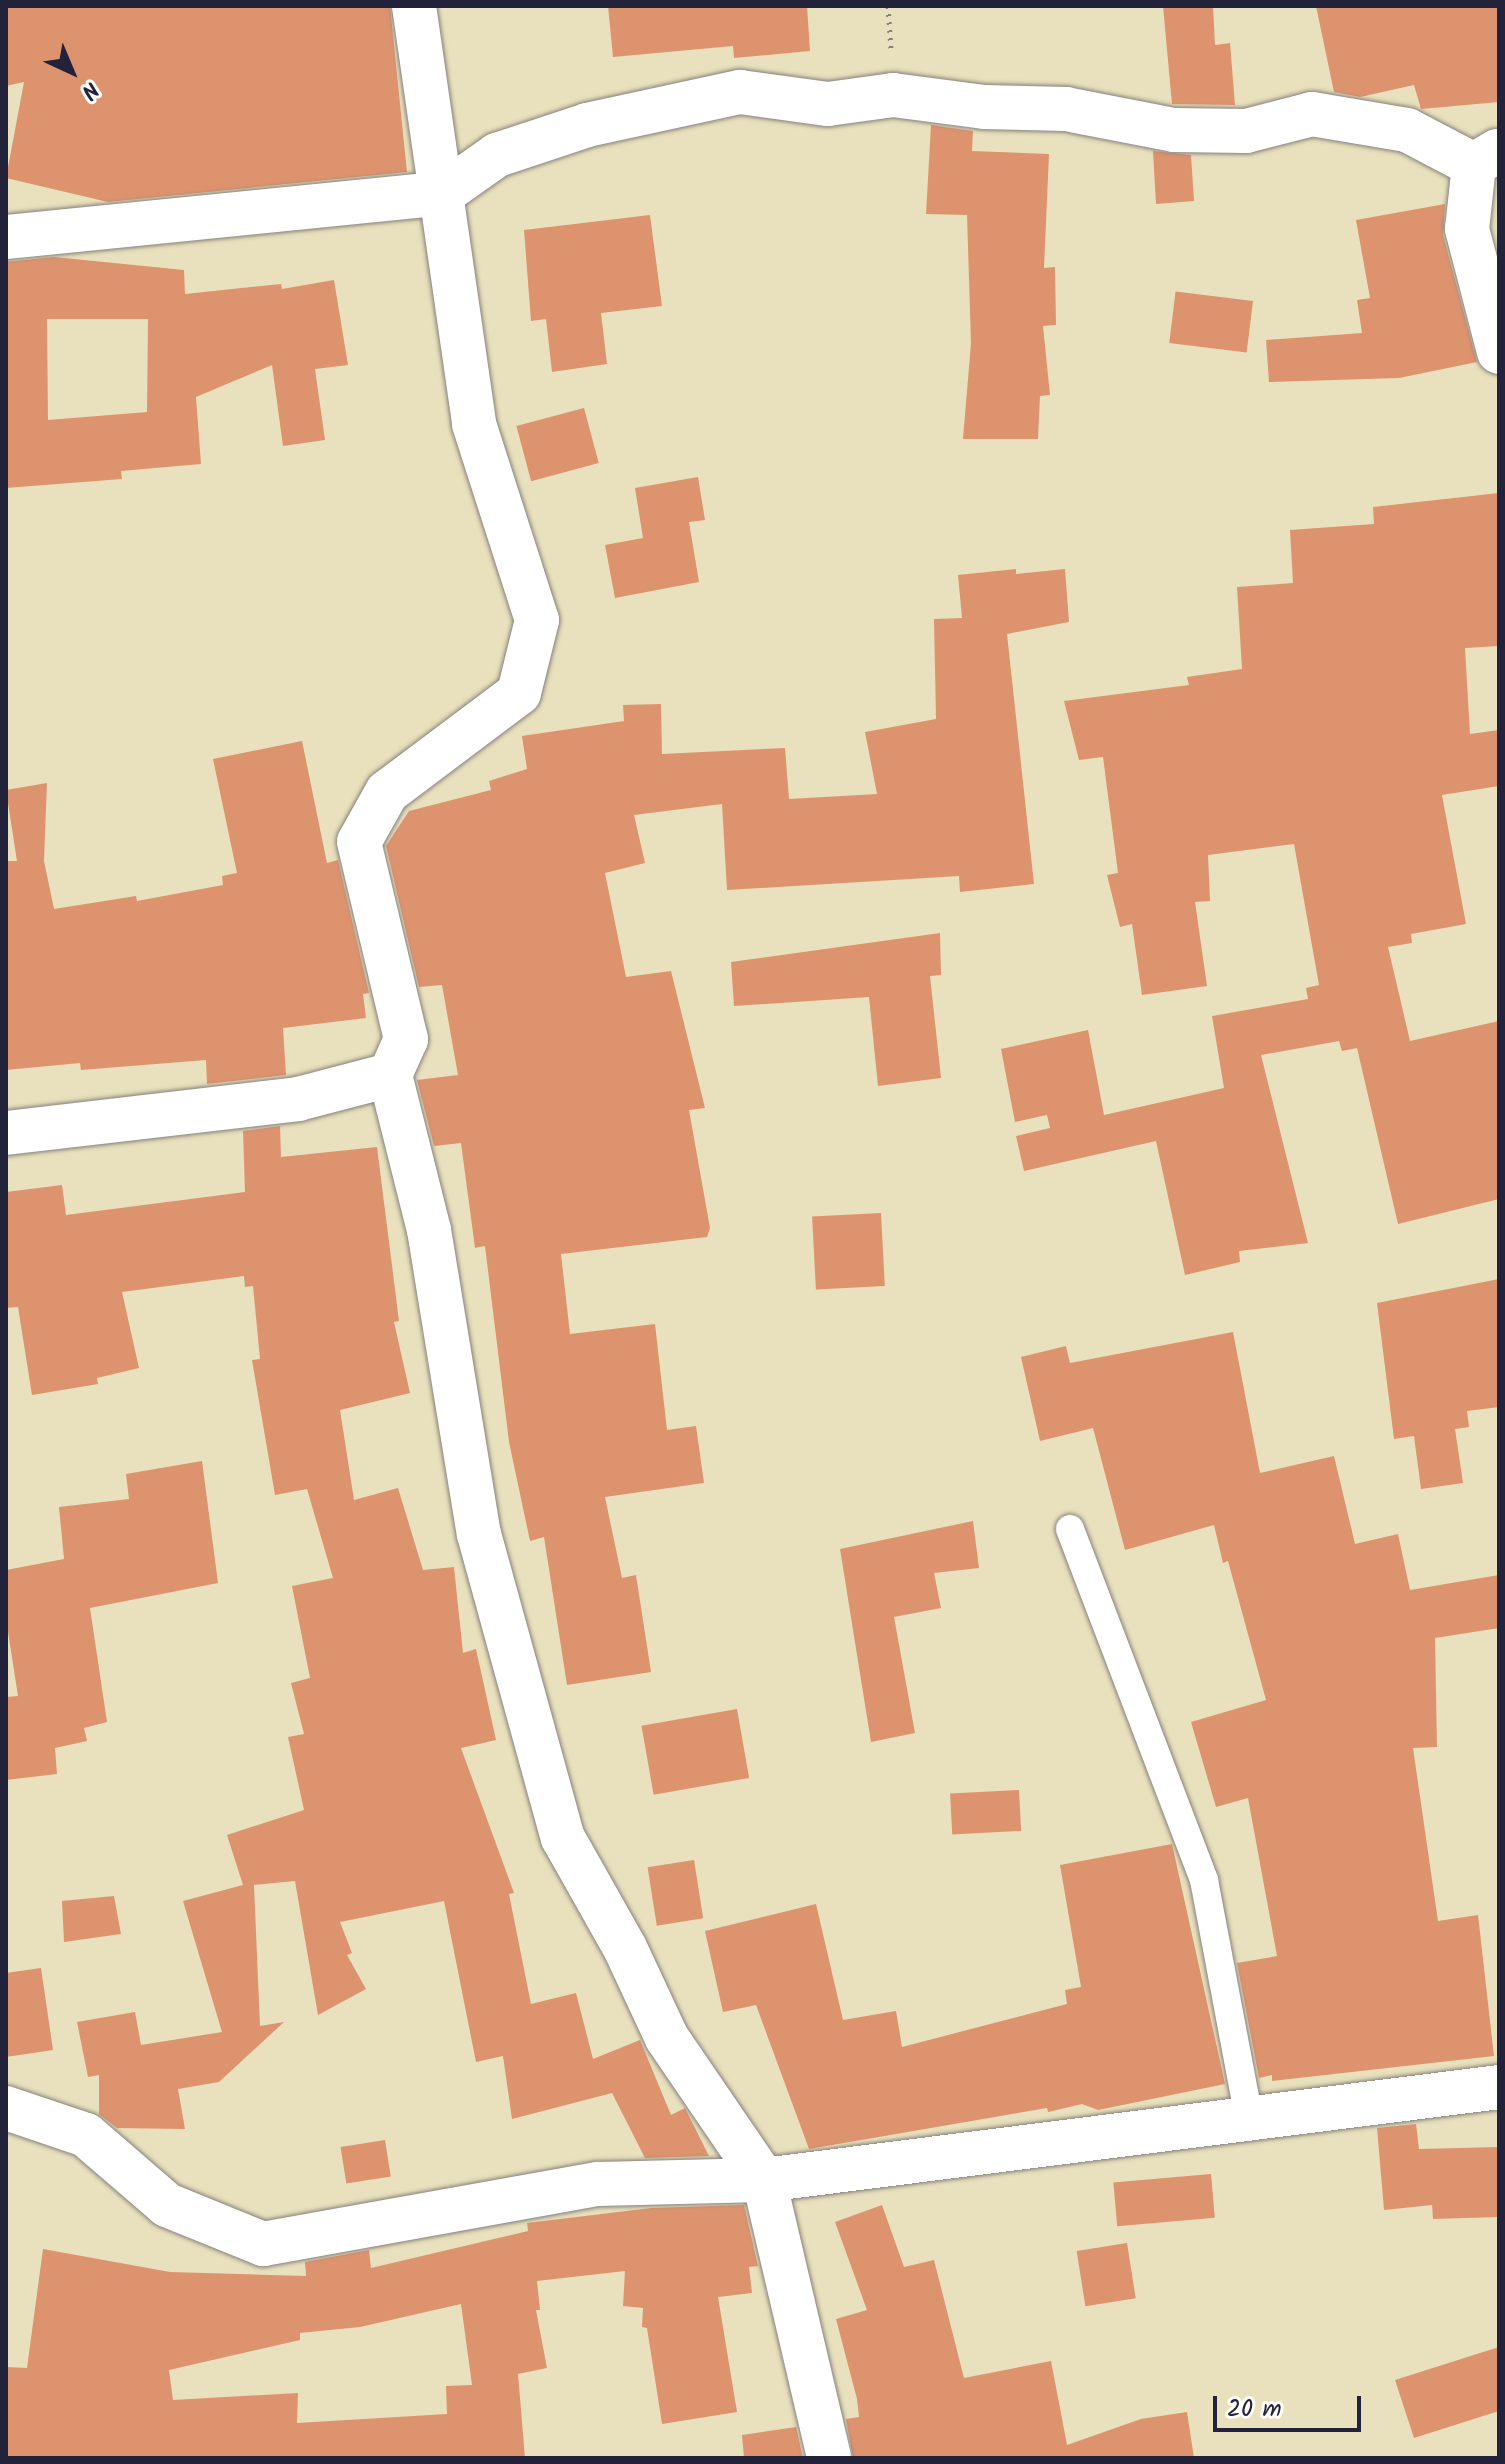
<!DOCTYPE html>
<html>
<head>
<meta charset="utf-8">
<style>
	body { margin:0 }
	#map { position:relative; width:1505px; height:2464px; overflow:hidden; background:#e9e0bd; font-family:Kalam,sans-serif }
	div>[style] { position:absolute }
	[style*='--x'] { left:calc(var(--x)*1px); top:calc(var(--y)*1px); width:calc(var(--w)*1px); rotate:calc(var(--a)*1deg) }
	.building>* { inset:0; background:#de936f; transform-origin:0 0 }
	.path>* { height:5px; margin-top:-2.5px; transform-origin:0; background:repeating-linear-gradient(90deg,#86817c 0 2px,transparent 0 8px) }
	.roads { filter:drop-shadow(0 0 2px #86817c) drop-shadow(0 0 2px #86817c) }
	.service>* { height:28px; margin:-14px; padding:0 14px; transform-origin:14px; border-radius:14px; background:#fff }
	.minor>* { height:44px; margin:-22px; padding:0 22px; transform-origin:22px; border-radius:22px; background:#fff }
	span { translate:-50% -50%; white-space:nowrap; text-align:center; line-height:1.15; -webkit-text-stroke:6px #fdfcf7; paint-order:stroke }
	.frame { position:absolute; inset:0; border:8px solid #22223b; pointer-events:none }
	.north { position:absolute; left:32px; top:32px; width:80px; height:80px; -webkit-text-stroke:6px #fdfcf7; paint-order:stroke; rotate:136deg; font-size:22px; font-weight:700; line-height:32px; text-align:center; color:#22223b }
	.north::after { content:''; display:block; margin:auto; width:28px; height:36px; background:#22223b; clip-path:polygon(50% 0,100% 100%,50% 72%,0 100%) }
	.scale { position:absolute; left:1213px; top:2396px; width:148px; height:36px; box-sizing:border-box; border:4px solid #22223b; border-top:0; padding-left:10px; font-size:24px; line-height:28px; white-space:nowrap; color:#22223b; -webkit-text-stroke:6px #fdfcf7; paint-order:stroke }
</style>
</head>
<body>
<div id="map">
	<div class="building">
		<i style="clip-path:polygon(6px 6px,390px 6px,407px 172px,108px 202px,6px 178px,24px 82px,6px 86px)"></i>
		<i style="clip-path:polygon(608px 6px,807px 6px,810px 51px,734px 58px,733px 46px,613px 57px)"></i>
		<i style="clip-path:polygon(1163px 6px,1213px 6px,1215px 45px,1230px 43px,1235px 105px,1172px 104px)"></i>
		<i style="clip-path:polygon(1316px 6px,1499px 6px,1499px 102px,1421px 109px,1414px 85px,1360px 97px,1334px 92px)"></i>
		<i style="clip-path:polygon(931px 125px,973px 131px,972px 151px,1049px 154px,1044px 268px,1055px 267px,1056px 325px,1043px 326px,1050px 395px,1040px 396px,1038px 439px,963px 439px,971px 343px,967px 215px,926px 214px)"></i>
		<i style="clip-path:polygon(1153px 151px,1191px 155px,1194px 201px,1156px 204px)"></i>
		<i style="clip-path:polygon(1445px 204px,1443px 235px,1477px 362px,1399px 378px,1269px 382px,1266px 340px,1362px 333px,1357px 300px,1370px 298px,1356px 220px)"></i>
		<i style="clip-path:polygon(650px 215px,662px 306px,601px 313px,607px 364px,552px 372px,546px 319px,531px 321px,524px 230px)"></i>
		<i style="clip-path:polygon(evenodd,54px 257px,184px 270px,185px 294px,281px 284px,282px 289px,334px 280px,348px 365px,315px 369px,325px 440px,283px 446px,272px 365px,196px 397px,201px 464px,121px 471px,122px 479px,6px 488px,6px 262px,54px 257px,47px 319px,148px 319px,147px 412px,48px 420px,47px 319px)"></i>
		<i style="left:1253px;top:301px;width:52px;height:78px;rotate:97deg"></i>
		<i style="left:584px;top:408px;width:57px;height:70px;rotate:75deg"></i>
		<i style="clip-path:polygon(698px 477px,705px 520px,689px 522px,699px 582px,615px 598px,605px 545px,643px 538px,635px 488px)"></i>
		<i style="clip-path:polygon(1499px 493px,1499px 646px,1465px 648px,1470px 734px,1499px 730px,1499px 786px,1442px 795px,1466px 924px,1411px 934px,1412px 943px,1388px 947px,1410px 1041px,1499px 1021px,1499px 1199px,1398px 1224px,1357px 1048px,1342px 1051px,1339px 1041px,1261px 1055px,1308px 1243px,1239px 1251px,1240px 1262px,1185px 1275px,1156px 1141px,1024px 1171px,1016px 1136px,1050px 1128px,1047px 1115px,1015px 1122px,1001px 1049px,1088px 1030px,1104px 1115px,1224px 1088px,1212px 1016px,1308px 999px,1306px 988px,1319px 985px,1294px 844px,1208px 855px,1210px 901px,1195px 902px,1207px 986px,1142px 995px,1132px 924px,1120px 927px,1107px 875px,1118px 873px,1103px 757px,1079px 760px,1064px 701px,1189px 685px,1187px 677px,1242px 669px,1237px 587px,1293px 583px,1290px 530px,1374px 524px,1373px 507px)"></i>
		<i style="clip-path:polygon(1016px 569px,1016px 574px,1065px 569px,1069px 622px,1007px 634px,1034px 884px,960px 892px,959px 876px,727px 890px,722px 804px,634px 815px,645px 863px,605px 873px,626px 977px,671px 971px,705px 1108px,689px 1110px,710px 1228px,707px 1237px,561px 1254px,570px 1334px,655px 1324px,667px 1430px,696px 1426px,704px 1483px,605px 1497px,622px 1578px,636px 1575px,651px 1672px,567px 1685px,544px 1537px,530px 1541px,509px 1442px,485px 1246px,475px 1248px,461px 1143px,434px 1146px,417px 1080px,458px 1075px,442px 985px,419px 987px,386px 846px,409px 811px,491px 790px,489px 781px,527px 769px,522px 736px,624px 721px,623px 705px,661px 704px,662px 754px,785px 748px,789px 799px,877px 794px,865px 732px,936px 719px,934px 619px,962px 618px,958px 575px)"></i>
		<i style="clip-path:polygon(302px 741px,327px 863px,338px 860px,369px 993px,363px 994px,366px 1018px,283px 1028px,286px 1075px,207px 1084px,206px 1060px,81px 1070px,80px 1063px,6px 1070px,6px 861px,17px 861px,6px 790px,47px 783px,44px 861px,54px 909px,136px 896px,137px 901px,223px 885px,222px 876px,237px 873px,213px 759px)"></i>
		<i style="clip-path:polygon(940px 933px,941px 975px,930px 976px,941px 1078px,878px 1086px,869px 997px,734px 1006px,731px 962px)"></i>
		<i style="clip-path:polygon(280px 1126px,281px 1157px,377px 1147px,399px 1321px,394px 1322px,410px 1393px,340px 1410px,354px 1500px,398px 1488px,423px 1570px,454px 1567px,463px 1653px,476px 1649px,496px 1740px,461px 1748px,514px 1893px,509px 1894px,531px 2004px,576px 1993px,593px 2059px,640px 2040px,671px 2115px,685px 2108px,709px 2156px,645px 2158px,612px 2093px,512px 2119px,503px 2056px,476px 2062px,444px 1901px,340px 1922px,352px 1953px,347px 1955px,366px 1989px,318px 2015px,295px 1881px,254px 1885px,260px 2026px,284px 2022px,219px 2082px,178px 2089px,185px 2129px,117px 2128px,99px 2114px,99px 2075px,88px 2077px,77px 2022px,135px 2012px,141px 2045px,222px 2032px,183px 1901px,243px 1885px,227px 1835px,304px 1810px,288px 1737px,304px 1734px,291px 1683px,310px 1678px,292px 1586px,333px 1578px,307px 1489px,275px 1495px,252px 1360px,260px 1359px,253px 1286px,245px 1287px,244px 1276px,122px 1292px,139px 1368px,97px 1378px,98px 1384px,32px 1395px,18px 1307px,6px 1308px,6px 1192px,62px 1185px,66px 1215px,245px 1192px,243px 1131px)"></i>
		<i style="left:881px;top:1213px;width:73px;height:69px;rotate:87deg"></i>
		<i style="clip-path:polygon(1499px 1279px,1499px 1407px,1467px 1411px,1469px 1427px,1455px 1429px,1463px 1483px,1421px 1489px,1414px 1436px,1394px 1439px,1377px 1303px)"></i>
		<i style="clip-path:polygon(1233px 1332px,1260px 1473px,1334px 1456px,1355px 1544px,1398px 1534px,1410px 1590px,1499px 1575px,1499px 1628px,1435px 1638px,1437px 1747px,1413px 1748px,1438px 1921px,1478px 1915px,1494px 2056px,1272px 2081px,1272px 2075px,1259px 2078px,1237px 1963px,1277px 1956px,1248px 1798px,1216px 1807px,1191px 1722px,1266px 1700px,1228px 1561px,1223px 1563px,1214px 1525px,1125px 1550px,1093px 1428px,1040px 1441px,1021px 1357px,1066px 1346px,1070px 1363px)"></i>
		<i style="clip-path:polygon(202px 1461px,218px 1583px,90px 1608px,107px 1722px,84px 1728px,87px 1741px,55px 1748px,57px 1774px,6px 1780px,6px 1697px,18px 1696px,6px 1619px,6px 1570px,64px 1559px,59px 1507px,129px 1499px,126px 1474px)"></i>
		<i style="clip-path:polygon(973px 1521px,979px 1568px,934px 1573px,941px 1608px,894px 1617px,915px 1733px,871px 1742px,840px 1549px)"></i>
		<i style="left:737px;top:1709px;width:70px;height:97px;rotate:80deg"></i>
		<i style="left:1019px;top:1790px;width:41px;height:69px;rotate:87deg"></i>
		<i style="clip-path:polygon(1172px 1844px,1225px 2084px,1098px 2110px,1082px 2104px,1048px 2112px,1047px 2108px,809px 2149px,756px 2005px,723px 2012px,705px 1931px,816px 1904px,843px 2020px,896px 2011px,902px 2047px,1067px 2004px,1065px 1990px,1081px 1987px,1060px 1865px)"></i>
		<i style="left:694px;top:1860px;width:59px;height:47px;rotate:81deg"></i>
		<i style="clip-path:polygon(114px 1896px,121px 1934px,64px 1942px,62px 1901px)"></i>
		<i style="clip-path:polygon(41px 1968px,53px 2050px,6px 2057px,6px 1973px)"></i>
		<i style="clip-path:polygon(1416px 2124px,1419px 2149px,1499px 2147px,1499px 2217px,1433px 2219px,1432px 2205px,1384px 2210px,1377px 2128px)"></i>
		<i style="left:385px;top:2140px;width:37px;height:45px;rotate:81deg"></i>
		<i style="left:1211px;top:2174px;width:44px;height:98px;rotate:85deg"></i>
		<i style="clip-path:polygon(evenodd,744px 2205px,758px 2266px,749px 2267px,752px 2293px,718px 2297px,737px 2412px,662px 2424px,647px 2328px,642px 2327px,643px 2308px,623px 2306px,625px 2271px,537px 2281px,540px 2310px,536px 2310px,547px 2368px,518px 2374px,525px 2458px,6px 2458px,6px 2367px,27px 2368px,43px 2249px,170px 2272px,306px 2276px,305px 2262px,369px 2250px,371px 2268px,528px 2231px,527px 2223px,651px 2208px,744px 2205px,461px 2304px,472px 2385px,446px 2386px,447px 2414px,297px 2423px,298px 2393px,173px 2400px,169px 2370px,300px 2340px,300px 2333px,360px 2327px,461px 2304px)"></i>
		<i style="clip-path:polygon(882px 2205px,904px 2267px,934px 2260px,964px 2378px,1051px 2361px,1067px 2445px,1141px 2419px,1187px 2412px,1194px 2458px,853px 2458px,846px 2419px,859px 2417px,857px 2399px,836px 2319px,867px 2310px,835px 2222px)"></i>
		<i style="left:1127px;top:2243px;width:56px;height:51px;rotate:81deg"></i>
		<i style="clip-path:polygon(1499px 2347px,1499px 2411px,1414px 2438px,1395px 2380px)"></i>
		<i style="clip-path:polygon(796px 2427px,803px 2458px,744px 2458px,742px 2435px)"></i>
	</div>
	<div class="path">
		<i style="--x:888;--y:6;--w:43;--a:86"></i>
	</div>
	<div class="roads">
		<div class="service">
			<i style="--x:1070;--y:1529;--w:376;--a:69.1"></i>
			<i style="--x:1204;--y:1880;--w:243;--a:79.3"></i>
		</div>
		<div class="minor">
			<i style="--x:414;--y:6;--w:422;--a:81.8"></i>
			<i style="--x:474;--y:424;--w:206;--a:72.2"></i>
			<i style="--x:537;--y:620;--w:75;--a:103.9"></i>
			<i style="--x:519;--y:693;--w:165;--a:143.1"></i>
			<i style="--x:387;--y:792;--w:57;--a:119.2"></i>
			<i style="--x:359;--y:842;--w:203;--a:76.6"></i>
			<i style="--x:406;--y:1039;--w:39;--a:114"></i>
			<i style="--x:390;--y:1075;--w:160;--a:75.9"></i>
			<i style="--x:429;--y:1230;--w:308;--a:80.7"></i>
			<i style="--x:479;--y:1534;--w:315;--a:74.6"></i>
			<i style="--x:563;--y:1838;--w:126;--a:60.6"></i>
			<i style="--x:625;--y:1948;--w:99;--a:65"></i>
			<i style="--x:667;--y:2038;--w:172;--a:55.7"></i>
			<i style="--x:764;--y:2180;--w:285;--a:76.8"></i>
			<i style="--x:1497;--y:151;--w:27;--a:149"></i>
			<i style="--x:1474;--y:165;--w:64;--a:96.2"></i>
			<i style="--x:1467;--y:229;--w:127;--a:75.4"></i>
			<i style="--x:6;--y:237;--w:439;--a:-5.7"></i>
			<i style="--x:443;--y:193;--w:66;--a:-35.1"></i>
			<i style="--x:497;--y:155;--w:95;--a:-18.4"></i>
			<i style="--x:587;--y:125;--w:157;--a:-12.2"></i>
			<i style="--x:740;--y:92;--w:89;--a:7.8"></i>
			<i style="--x:828;--y:104;--w:66;--a:-7.9"></i>
			<i style="--x:893;--y:95;--w:92;--a:7.5"></i>
			<i style="--x:984;--y:107;--w:82;--a:1.4"></i>
			<i style="--x:1066;--y:109;--w:110;--a:11"></i>
			<i style="--x:1174;--y:130;--w:72;--a:0.8"></i>
			<i style="--x:1246;--y:131;--w:68;--a:-14.4"></i>
			<i style="--x:1312;--y:114;--w:96;--a:9.6"></i>
			<i style="--x:1407;--y:130;--w:76;--a:27.6"></i>
			<i style="--x:6;--y:1133;--w:294;--a:-6.6"></i>
			<i style="--x:298;--y:1099;--w:95;--a:-14.6"></i>
			<i style="--x:6;--y:2108;--w:84;--a:18.6"></i>
			<i style="--x:86;--y:2135;--w:107;--a:40.8"></i>
			<i style="--x:167;--y:2205;--w:104;--a:22.1"></i>
			<i style="--x:263;--y:2244;--w:340;--a:-10.2"></i>
			<i style="--x:598;--y:2184;--w:166;--a:-1.4"></i>
			<i style="--x:764;--y:2180;--w:741;--a:-7.21"></i>
		</div>
	</div>
	<div class="frame"></div>
	<div class="north">N</div>
	<div class="scale">20 m</div>
</div>
</body>
</html>
